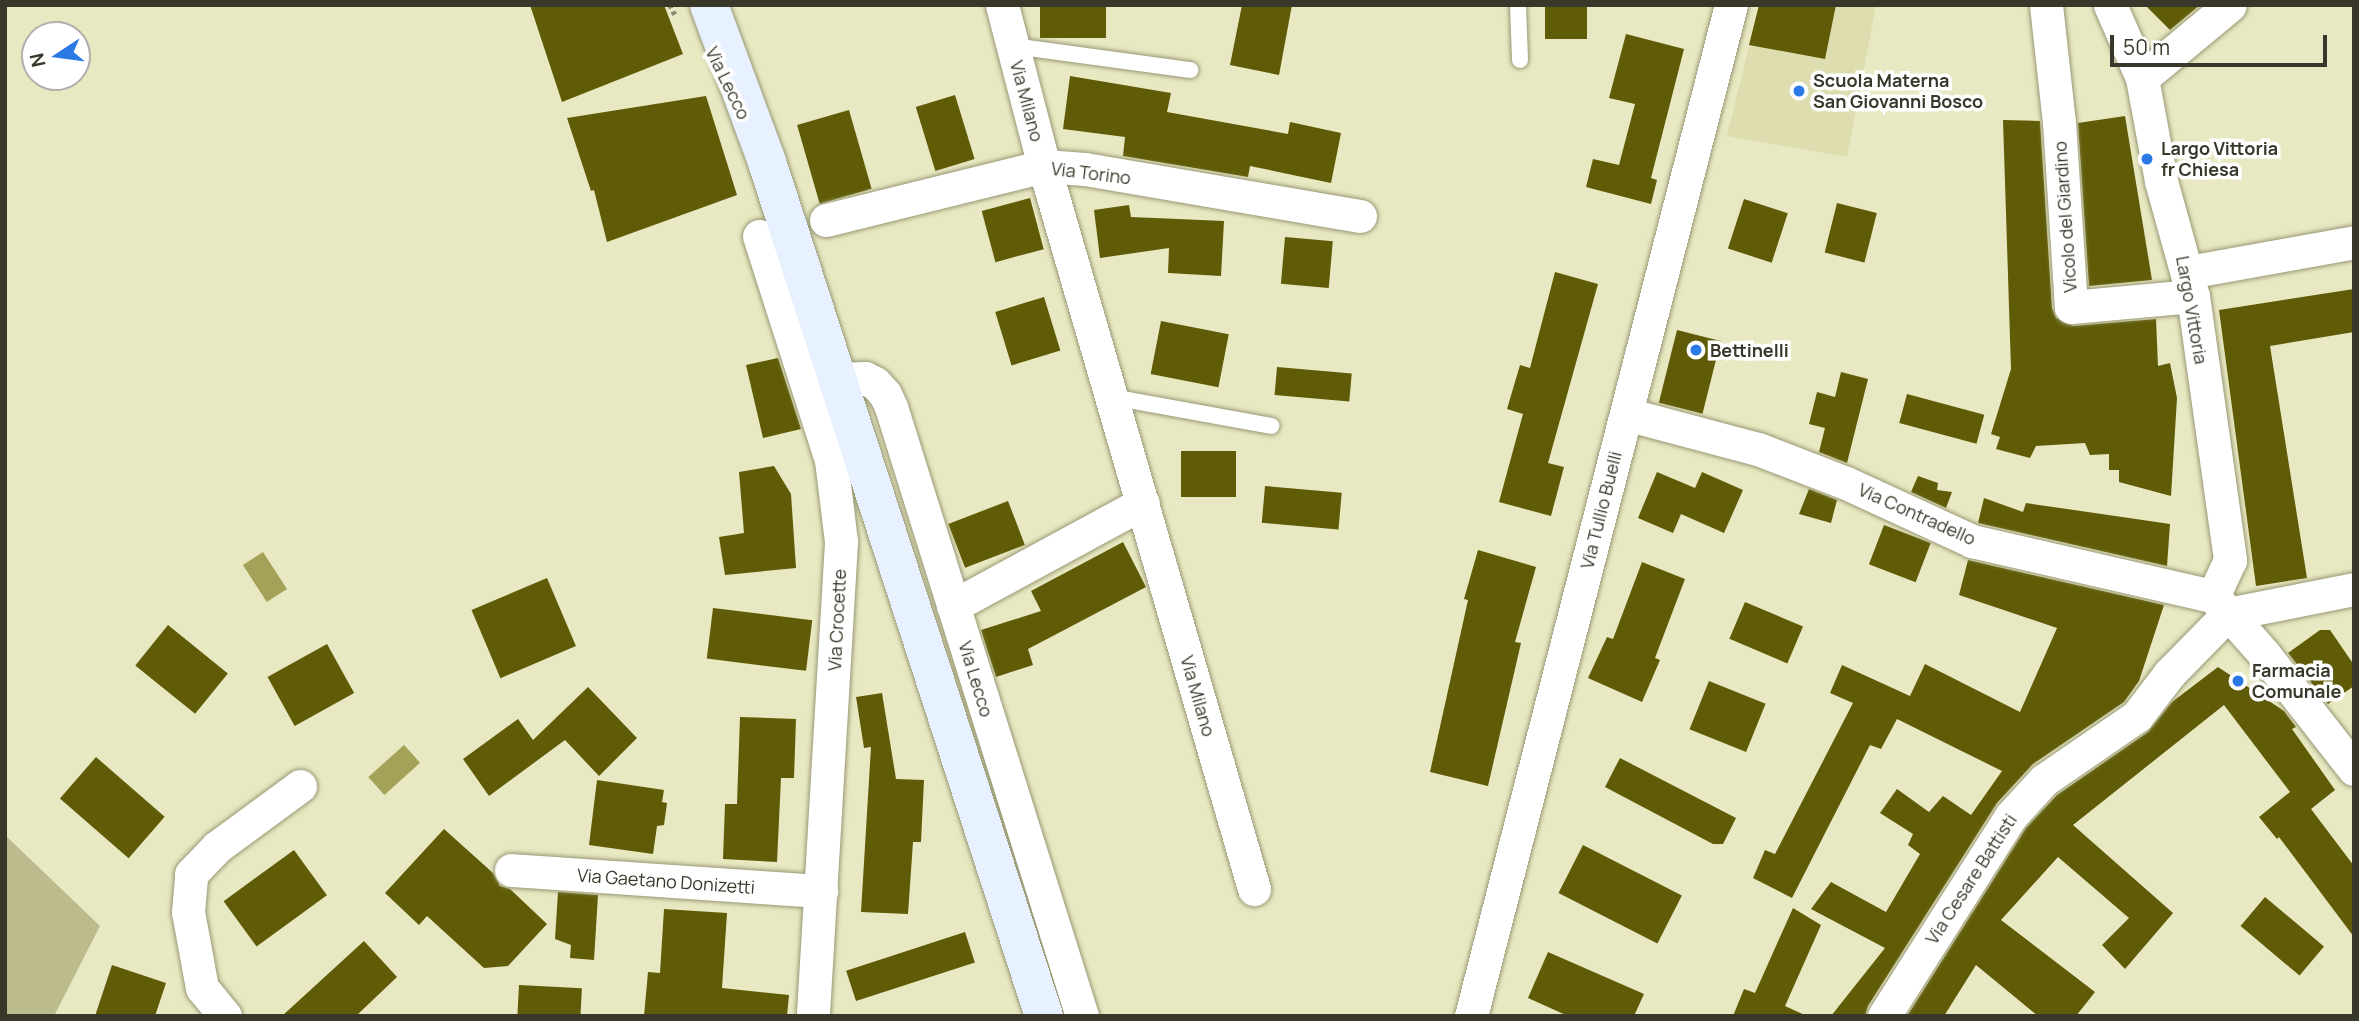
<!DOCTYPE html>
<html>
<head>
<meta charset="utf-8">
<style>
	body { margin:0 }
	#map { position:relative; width:2359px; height:1021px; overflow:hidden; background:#e8e8c2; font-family:Manrope,sans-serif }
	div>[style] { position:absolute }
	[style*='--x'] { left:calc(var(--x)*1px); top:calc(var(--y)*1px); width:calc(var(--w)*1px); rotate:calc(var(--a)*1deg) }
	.built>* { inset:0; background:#deddb0 }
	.green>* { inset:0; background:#bcbb8e }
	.water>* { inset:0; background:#a4a158; transform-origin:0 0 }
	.building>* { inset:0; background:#5f5b06; transform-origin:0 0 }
	.path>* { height:4.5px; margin-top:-2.25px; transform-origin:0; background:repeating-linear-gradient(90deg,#8b8b71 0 3.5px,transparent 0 7px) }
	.roads { filter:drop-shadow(0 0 2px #999875) drop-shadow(0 0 2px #999875) }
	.lane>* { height:16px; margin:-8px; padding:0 8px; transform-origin:8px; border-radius:8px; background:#fff }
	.street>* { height:33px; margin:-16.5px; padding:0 16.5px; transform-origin:16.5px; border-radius:16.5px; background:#fff }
	.secondary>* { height:38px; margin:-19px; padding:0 19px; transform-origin:19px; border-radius:19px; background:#e7f1ff }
	.dots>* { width:19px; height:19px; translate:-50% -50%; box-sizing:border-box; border:4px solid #fff; border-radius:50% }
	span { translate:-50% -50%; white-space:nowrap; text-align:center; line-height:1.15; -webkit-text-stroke:7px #fff; paint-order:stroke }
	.poi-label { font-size:18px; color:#383729; font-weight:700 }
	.left { translate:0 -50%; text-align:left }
	.street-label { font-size:18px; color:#383729 }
	.frame { position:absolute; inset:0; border:7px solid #383729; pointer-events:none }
	.north { position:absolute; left:21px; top:21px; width:70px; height:70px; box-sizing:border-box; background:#fff; border:2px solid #afafa9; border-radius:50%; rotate:257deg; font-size:19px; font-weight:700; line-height:28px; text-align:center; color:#383729 }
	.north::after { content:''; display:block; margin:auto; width:24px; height:32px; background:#2a79e5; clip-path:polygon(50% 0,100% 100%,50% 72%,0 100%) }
	.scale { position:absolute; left:2110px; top:35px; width:217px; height:32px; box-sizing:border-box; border:4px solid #383729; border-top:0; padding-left:9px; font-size:21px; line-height:24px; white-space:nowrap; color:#383729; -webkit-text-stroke:5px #fff; paint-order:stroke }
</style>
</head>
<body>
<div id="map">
	<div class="built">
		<i style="clip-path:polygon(1759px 5px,1876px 5px,1847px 157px,1727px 136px)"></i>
	</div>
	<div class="green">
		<i style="clip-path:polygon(5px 835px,100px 926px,54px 1016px,5px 1016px)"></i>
	</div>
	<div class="water">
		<i style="left:263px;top:552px;width:44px;height:24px;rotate:57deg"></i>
		<i style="left:404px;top:745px;width:24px;height:48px;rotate:48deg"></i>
	</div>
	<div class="building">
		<i style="clip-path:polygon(530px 5px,664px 5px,683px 54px,562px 102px)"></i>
		<i style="left:1040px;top:5px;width:66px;height:33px"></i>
		<i style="clip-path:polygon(1242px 5px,1292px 5px,1279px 75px,1230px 65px)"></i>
		<i style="left:1545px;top:5px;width:42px;height:34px"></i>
		<i style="clip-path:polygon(1759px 5px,1836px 5px,1825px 59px,1749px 45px)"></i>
		<i style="clip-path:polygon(2145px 5px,2200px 5px,2170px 30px)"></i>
		<i style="clip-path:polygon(1626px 34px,1684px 49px,1651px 178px,1657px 180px,1651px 204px,1586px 187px,1593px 159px,1619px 165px,1635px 104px,1609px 98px)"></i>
		<i style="clip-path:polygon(1070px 76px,1171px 93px,1167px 112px,1288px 134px,1290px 122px,1341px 133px,1331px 183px,1250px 166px,1248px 177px,1123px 156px,1125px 137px,1063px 129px)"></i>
		<i style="left:955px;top:95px;width:67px;height:41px;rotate:73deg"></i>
		<i style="clip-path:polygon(706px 96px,737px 195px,607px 242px,594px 190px,591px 191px,567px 118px)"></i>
		<i style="left:849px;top:110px;width:82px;height:54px;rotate:74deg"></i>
		<i style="clip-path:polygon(2125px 116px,2152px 280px,2089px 286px,2078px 123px)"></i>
		<i style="clip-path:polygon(2003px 120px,2040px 121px,2052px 308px,2056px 318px,2073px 326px,2156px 319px,2158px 366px,2170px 363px,2177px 398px,2171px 496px,2119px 482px,2119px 470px,2109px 470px,2109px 454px,2090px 455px,2085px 443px,2036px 446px,2030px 458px,1996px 449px,2000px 437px,1991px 434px,2011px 369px)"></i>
		<i style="left:1030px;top:198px;width:53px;height:50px;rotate:75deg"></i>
		<i style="left:1744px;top:199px;width:46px;height:52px;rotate:18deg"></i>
		<i style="left:1837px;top:203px;width:41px;height:51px;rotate:14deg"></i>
		<i style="clip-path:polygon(1129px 205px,1131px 217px,1224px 221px,1221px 276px,1168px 273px,1169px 248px,1100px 258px,1094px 210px)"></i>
		<i style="left:1285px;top:237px;width:48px;height:47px;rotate:5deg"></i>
		<i style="clip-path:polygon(1555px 272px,1598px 284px,1548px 463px,1564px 467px,1551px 516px,1499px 502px,1523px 414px,1507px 409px,1520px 365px,1530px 368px)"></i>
		<i style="clip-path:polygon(2354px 289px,2354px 332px,2270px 346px,2307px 578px,2256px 586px,2219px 310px)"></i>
		<i style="left:1044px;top:297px;width:56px;height:51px;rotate:73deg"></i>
		<i style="left:1161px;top:321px;width:69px;height:54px;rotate:11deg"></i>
		<i style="left:1677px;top:330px;width:45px;height:75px;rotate:14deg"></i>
		<i style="clip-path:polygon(778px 358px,801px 429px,763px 438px,746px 365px)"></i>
		<i style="left:1277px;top:367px;width:75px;height:28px;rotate:5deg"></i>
		<i style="clip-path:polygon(1841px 372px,1868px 379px,1847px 463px,1819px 452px,1825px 428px,1809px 424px,1817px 392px,1835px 397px)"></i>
		<i style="left:1907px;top:394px;width:80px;height:30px;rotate:15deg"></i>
		<i style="left:1181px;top:451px;width:55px;height:46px"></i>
		<i style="clip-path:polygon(774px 466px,791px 494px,796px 568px,725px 575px,719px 537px,744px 533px,739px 472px)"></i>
		<i style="clip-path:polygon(1657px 472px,1695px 488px,1702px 472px,1743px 490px,1724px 533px,1681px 514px,1673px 533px,1638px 518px)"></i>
		<i style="clip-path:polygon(1918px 476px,1938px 483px,1937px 490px,1952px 492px,1946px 508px,1911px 492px)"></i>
		<i style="left:1265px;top:486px;width:77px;height:37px;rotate:5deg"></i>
		<i style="clip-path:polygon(1809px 489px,1837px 500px,1831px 523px,1799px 514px)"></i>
		<i style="clip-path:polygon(1984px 498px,2023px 512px,2026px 503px,2170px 524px,2167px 566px,1978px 523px)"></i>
		<i style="left:1008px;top:501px;width:47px;height:64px;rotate:69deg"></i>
		<i style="left:1884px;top:525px;width:50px;height:42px;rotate:21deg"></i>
		<i style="clip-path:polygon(1123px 542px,1146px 587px,1028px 649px,1033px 665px,996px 677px,981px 630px,1041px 611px,1031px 591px)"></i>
		<i style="clip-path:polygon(1478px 550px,1536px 567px,1515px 642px,1521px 643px,1488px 786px,1430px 772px,1468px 600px,1464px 599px)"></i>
		<i style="clip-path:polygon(1968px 560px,2164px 605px,2139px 681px,2124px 702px,2033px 764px,1997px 803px,1868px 1006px,1865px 1016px,1831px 1016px,1885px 948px,1811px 909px,1831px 882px,1886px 912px,1920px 854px,1908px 845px,1913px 834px,1880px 813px,1897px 789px,1929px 812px,1943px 796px,1971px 815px,2002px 771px,1897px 719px,1881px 749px,1870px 745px,1792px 898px,1753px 878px,1765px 850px,1775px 854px,1853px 703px,1830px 693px,1842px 665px,1910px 696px,1925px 664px,2020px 712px,2057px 628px,1959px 595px)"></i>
		<i style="clip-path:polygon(1642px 562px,1685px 579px,1655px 658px,1660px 660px,1642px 702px,1588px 678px,1607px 637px,1613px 639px)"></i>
		<i style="left:547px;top:578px;width:74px;height:82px;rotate:67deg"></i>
		<i style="left:1745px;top:602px;width:63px;height:40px;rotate:23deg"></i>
		<i style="left:713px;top:608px;width:100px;height:51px;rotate:7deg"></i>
		<i style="left:168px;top:625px;width:77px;height:52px;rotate:39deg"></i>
		<i style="clip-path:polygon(2320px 630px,2330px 630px,2354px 665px,2354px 686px,2328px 704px,2288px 653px)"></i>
		<i style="left:327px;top:644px;width:56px;height:68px;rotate:61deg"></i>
		<i style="clip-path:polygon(2218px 667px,2284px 711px,2296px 727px,2292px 729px,2335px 790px,2311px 809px,2354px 866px,2354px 937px,2279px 837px,2277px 839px,2259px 817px,2290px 792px,2224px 705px,2073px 825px,2173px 913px,2125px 969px,2102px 945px,2129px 918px,2058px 857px,2001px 920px,2095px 992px,2076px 1016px,2038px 1016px,1976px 965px,1944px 1016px,1907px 1016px,2026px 828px,2057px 795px,2148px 732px,2172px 702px)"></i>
		<i style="left:1709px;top:681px;width:61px;height:52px;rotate:22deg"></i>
		<i style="clip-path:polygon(588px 687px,637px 738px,599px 776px,565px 740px,489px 796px,463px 759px,518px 719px,533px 740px)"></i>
		<i style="clip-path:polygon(882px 693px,896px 779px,924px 780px,921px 842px,913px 842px,908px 914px,861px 912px,871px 747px,864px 748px,856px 697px)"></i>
		<i style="clip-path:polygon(740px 717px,796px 719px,794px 778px,781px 778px,777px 862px,723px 859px,725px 804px,737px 804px)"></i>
		<i style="left:96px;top:757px;width:91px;height:55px;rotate:41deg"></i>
		<i style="clip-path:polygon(1620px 758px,1736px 818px,1723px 844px,1713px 844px,1605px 787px)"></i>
		<i style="clip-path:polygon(597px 780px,664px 790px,662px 802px,667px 803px,664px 825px,657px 826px,653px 854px,589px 845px)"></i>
		<i style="clip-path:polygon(444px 829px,493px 873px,500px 886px,510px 889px,547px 924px,508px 966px,484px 968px,427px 916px,419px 925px,385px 893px)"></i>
		<i style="left:1583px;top:845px;width:111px;height:54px;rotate:27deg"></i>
		<i style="left:294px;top:850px;width:56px;height:87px;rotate:54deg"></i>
		<i style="clip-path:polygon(558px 892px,598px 895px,594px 960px,570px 958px,571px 945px,555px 939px)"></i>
		<i style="left:2265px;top:897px;width:77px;height:38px;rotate:40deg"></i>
		<i style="clip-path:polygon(1793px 908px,1821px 925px,1785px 1006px,1807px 1016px,1733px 1016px,1744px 989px,1755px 993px)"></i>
		<i style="clip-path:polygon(664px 909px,727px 913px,722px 988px,789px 995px,787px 1016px,644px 1016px,648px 972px,660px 973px)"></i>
		<i style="left:965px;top:932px;width:32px;height:125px;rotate:72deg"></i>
		<i style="clip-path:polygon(364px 941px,397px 977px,356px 1016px,282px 1016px)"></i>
		<i style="clip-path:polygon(1548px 952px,1644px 994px,1634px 1016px,1568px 1016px,1528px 998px)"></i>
		<i style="clip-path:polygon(112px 965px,166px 983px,155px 1016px,95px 1016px)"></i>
		<i style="left:519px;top:985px;width:63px;height:31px;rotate:3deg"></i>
	</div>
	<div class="path">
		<i style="--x:670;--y:5;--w:13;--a:63"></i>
	</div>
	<div class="roads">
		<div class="lane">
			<i style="--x:1518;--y:5;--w:55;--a:87.9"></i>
			<i style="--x:1013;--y:46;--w:179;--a:7.7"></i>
			<i style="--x:1112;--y:397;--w:162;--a:10.3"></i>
		</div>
		<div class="street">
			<i style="--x:1002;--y:5;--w:166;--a:75.4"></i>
			<i style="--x:1044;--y:166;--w:753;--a:73.8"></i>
			<i style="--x:2046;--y:5;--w:118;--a:83.7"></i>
			<i style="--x:2059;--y:122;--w:185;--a:86.3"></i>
			<i style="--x:2071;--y:307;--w:122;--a:-5.2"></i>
			<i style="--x:2110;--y:5;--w:80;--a:66.3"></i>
			<i style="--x:2142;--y:78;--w:105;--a:79.5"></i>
			<i style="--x:2161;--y:181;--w:119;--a:74.5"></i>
			<i style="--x:2193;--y:296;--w:267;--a:82"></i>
			<i style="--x:2230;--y:560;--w:40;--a:115"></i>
			<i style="--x:2142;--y:78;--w:114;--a:-39.7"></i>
			<i style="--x:826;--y:220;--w:225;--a:-13.9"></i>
			<i style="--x:1044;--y:166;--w:41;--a:4.2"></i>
			<i style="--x:1085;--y:169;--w:279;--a:9.7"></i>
			<i style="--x:759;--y:236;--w:235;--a:72.2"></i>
			<i style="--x:831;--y:460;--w:83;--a:83"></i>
			<i style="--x:841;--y:542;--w:475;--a:93.4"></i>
			<i style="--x:2188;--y:272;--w:169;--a:-10.2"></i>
			<i style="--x:837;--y:379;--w:28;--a:-2"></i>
			<i style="--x:865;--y:378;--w:11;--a:27"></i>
			<i style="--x:875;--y:383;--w:15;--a:48"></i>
			<i style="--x:885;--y:394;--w:14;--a:65"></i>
			<i style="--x:891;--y:407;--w:638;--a:72.59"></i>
			<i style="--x:1626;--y:414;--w:137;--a:14.9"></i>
			<i style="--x:1758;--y:449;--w:94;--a:21.1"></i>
			<i style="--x:1846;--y:483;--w:139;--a:24.7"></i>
			<i style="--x:1972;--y:541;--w:247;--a:12.9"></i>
			<i style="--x:2214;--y:597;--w:76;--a:48.7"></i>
			<i style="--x:2264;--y:654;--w:146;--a:52"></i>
			<i style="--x:953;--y:606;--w:216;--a:-28.5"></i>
			<i style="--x:2228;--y:614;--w:128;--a:-11.2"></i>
			<i style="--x:511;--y:870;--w:311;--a:3.9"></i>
			<i style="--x:225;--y:1016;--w:36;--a:-129"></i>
			<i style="--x:202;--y:988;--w:77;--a:-100.4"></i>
			<i style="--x:188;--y:912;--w:38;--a:-85"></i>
			<i style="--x:191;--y:874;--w:37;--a:-46"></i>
			<i style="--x:217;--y:847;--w:103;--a:-36.3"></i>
			<i style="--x:1471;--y:1016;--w:1044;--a:-75.58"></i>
			<i style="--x:1884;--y:1016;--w:237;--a:-57.6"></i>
			<i style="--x:2011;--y:816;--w:49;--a:-47.5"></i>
			<i style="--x:2044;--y:780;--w:113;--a:-34.5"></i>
			<i style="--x:2137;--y:716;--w:54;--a:-52.5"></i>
			<i style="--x:2170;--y:673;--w:83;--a:-45.5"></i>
		</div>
		<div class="secondary">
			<i style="--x:709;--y:5;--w:167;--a:69.7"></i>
			<i style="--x:767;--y:162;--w:898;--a:72.03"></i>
		</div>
	</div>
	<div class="dots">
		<i style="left:1799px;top:91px;background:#2a79e5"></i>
		<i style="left:2147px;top:159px;background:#2a79e5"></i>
		<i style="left:1696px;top:350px;background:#2a79e5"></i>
		<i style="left:2238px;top:681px;background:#2a79e5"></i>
	</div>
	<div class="poi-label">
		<span class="left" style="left:1813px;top:91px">Scuola Materna<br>San Giovanni Bosco</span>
		<span class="left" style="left:2161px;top:159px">Largo Vittoria<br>fr Chiesa</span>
		<span class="left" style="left:1710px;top:350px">Bettinelli</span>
		<span class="left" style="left:2252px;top:681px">Farmacia<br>Comunale</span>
	</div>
	<div class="street-label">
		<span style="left:728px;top:83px;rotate:64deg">Via Lecco</span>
		<span style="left:1027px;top:101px;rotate:75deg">Via Milano</span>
		<span style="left:1091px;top:173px;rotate:7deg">Via Torino</span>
		<span style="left:2065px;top:217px;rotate:-94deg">Vicolo del Giardino</span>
		<span style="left:2192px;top:310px;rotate:80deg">Largo Vittoria</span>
		<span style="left:1601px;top:510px;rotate:-76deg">Via Tullio Buelli</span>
		<span style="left:1917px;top:514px;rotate:24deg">Via Contradello</span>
		<span style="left:837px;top:620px;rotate:-87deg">Via Crocette</span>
		<span style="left:976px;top:679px;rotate:73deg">Via Lecco</span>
		<span style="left:1198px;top:696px;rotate:74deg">Via Milano</span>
		<span style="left:1971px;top:879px;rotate:-57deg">Via Cesare Battisti</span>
		<span style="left:666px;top:881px;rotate:4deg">Via Gaetano Donizetti</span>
	</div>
	<div class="frame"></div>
	<div class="north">N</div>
	<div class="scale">50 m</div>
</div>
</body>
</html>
